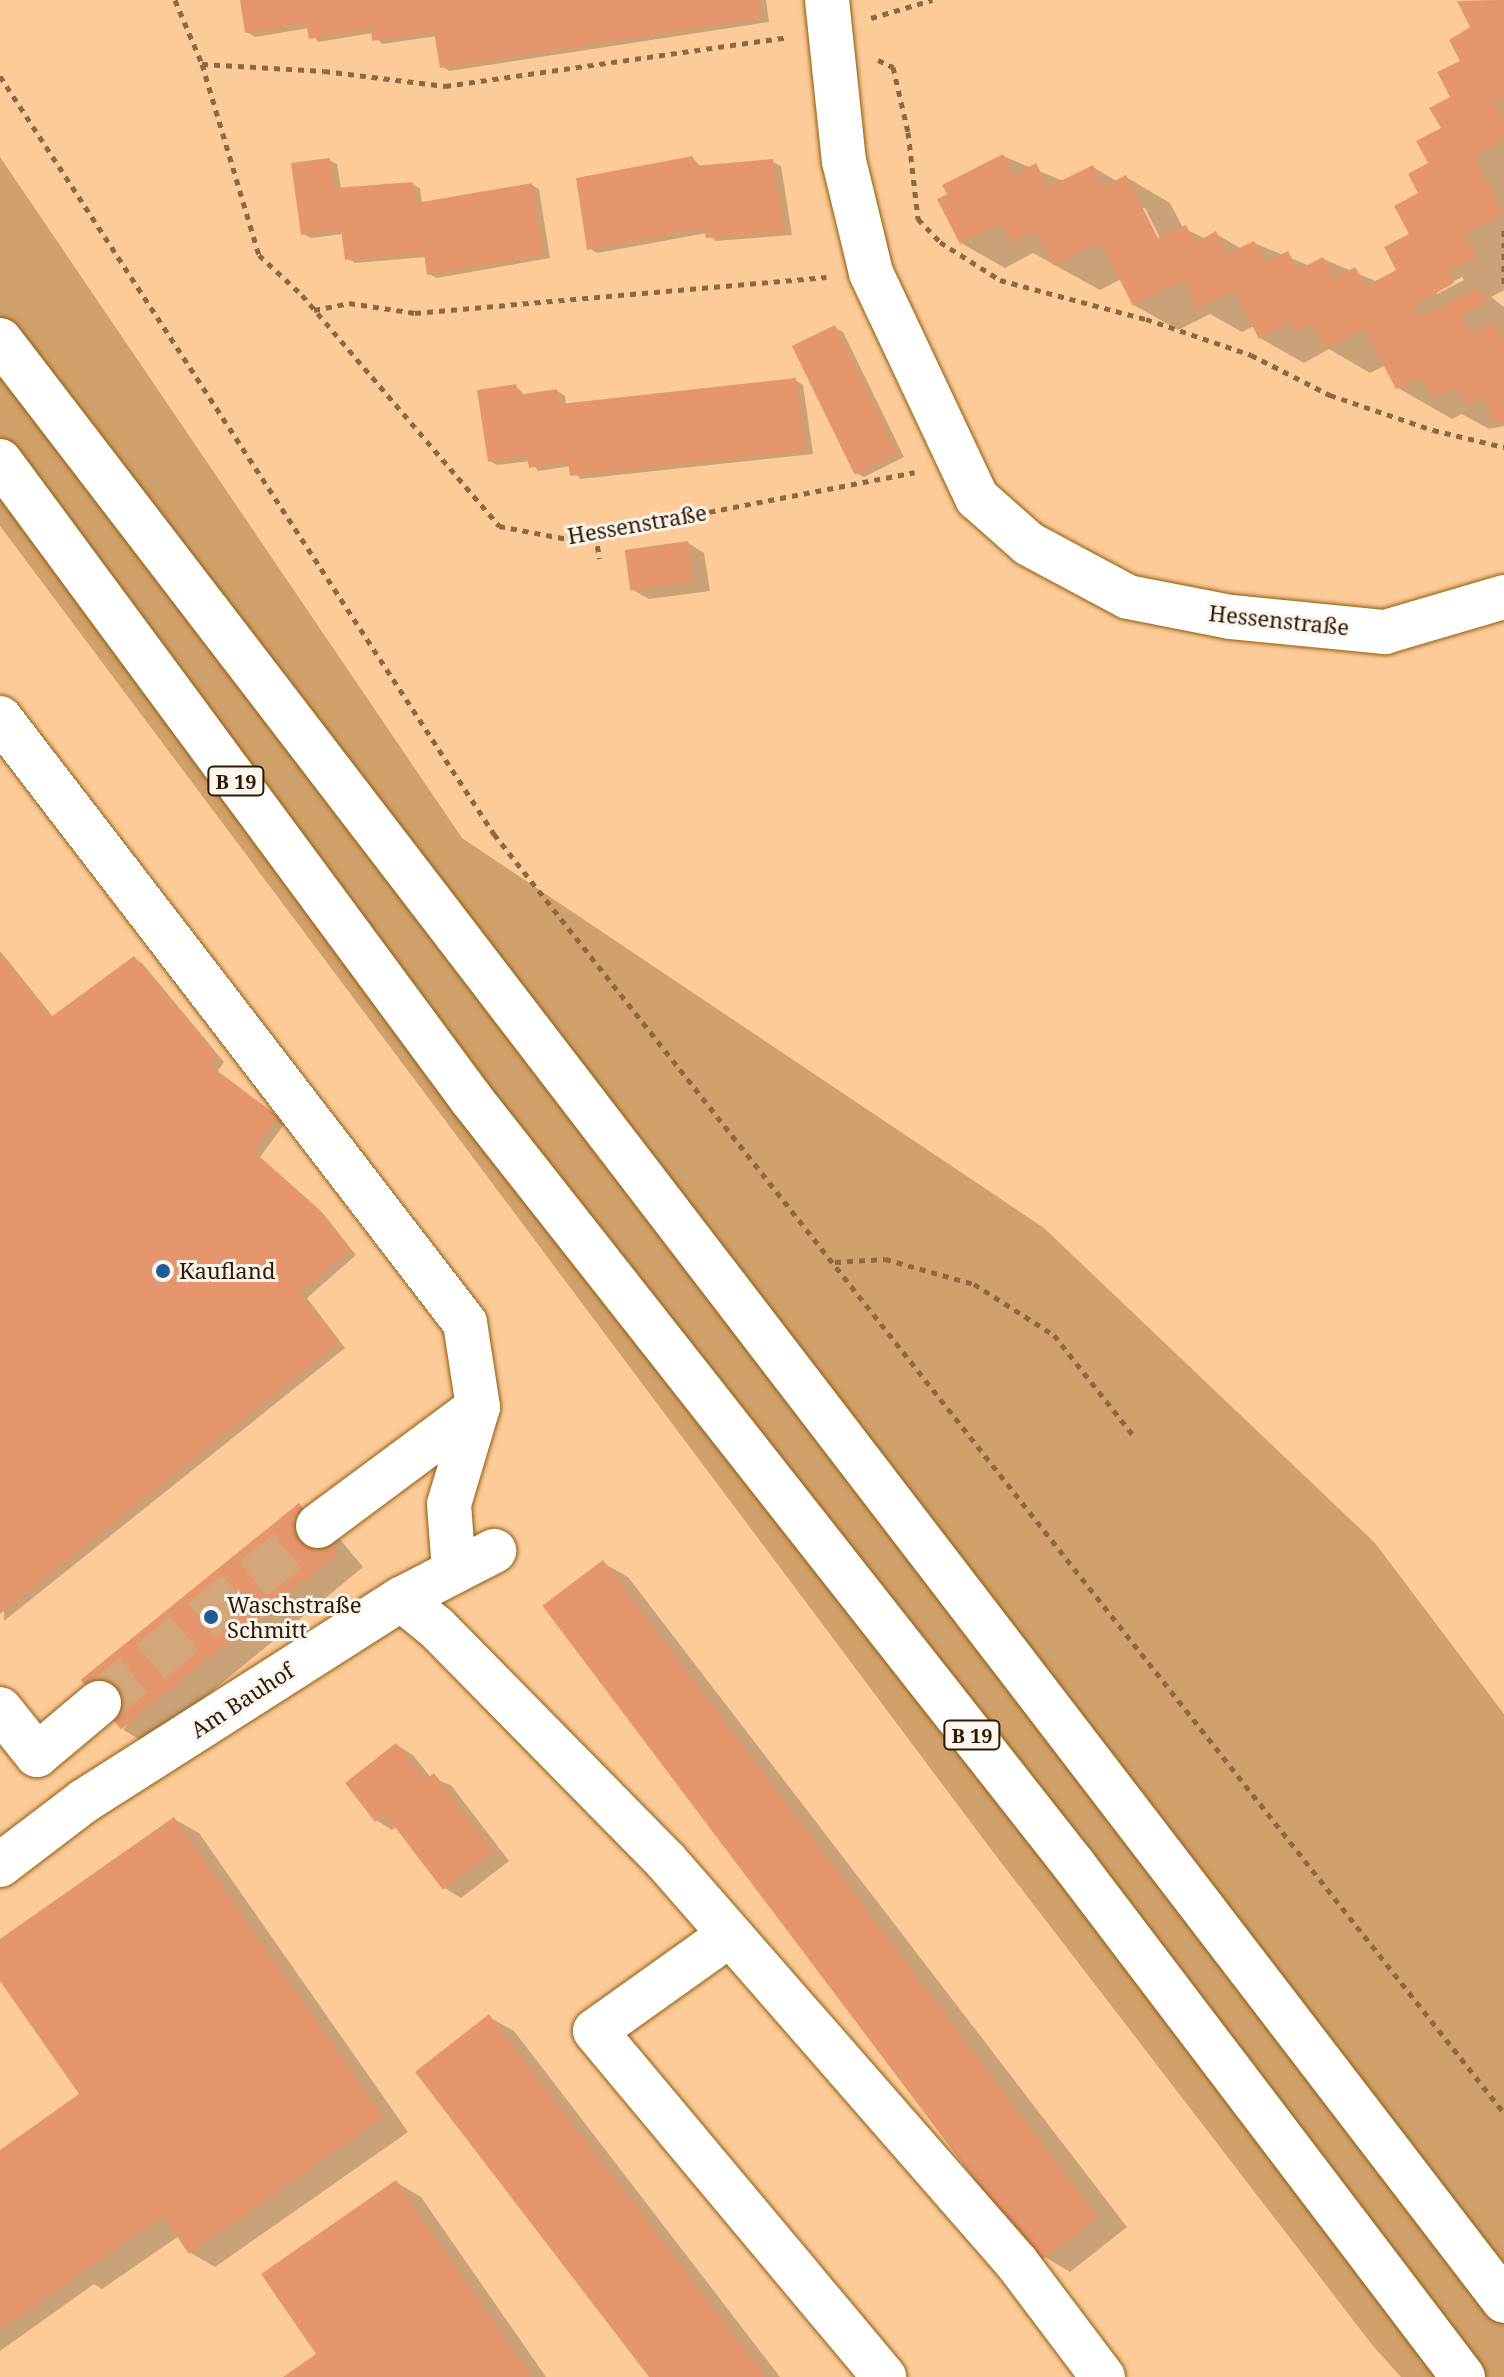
<!DOCTYPE html>
<html>
<head>
<meta charset="utf-8">
<style>
	body { margin:0 }
	#map { position:relative; width:1504px; height:2377px; overflow:hidden; background:#fccb97; font-family:"Noto Serif",serif }
	div>[style] { position:absolute }
	[style*='--x'] { left:calc(var(--x)*1px); top:calc(var(--y)*1px); width:calc(var(--w)*1px); rotate:calc(var(--a)*1deg) }
	.green>* { inset:0; background:#d1a16b }
	.shadow>* { inset:0; background:#0003 }
	.building>* { inset:0; background:#e5966d; transform-origin:0 0 }
	.minor-tunnel>* { height:44px; margin-top:-22px; transform-origin:0; background:repeating-linear-gradient(90deg,#d3a779 0 44px,transparent 0 66px) }
	.path>* { height:5px; margin-top:-2.5px; transform-origin:0; background:repeating-linear-gradient(90deg,#8c6944 0 6px,transparent 0 12px) }
	.roads { filter:drop-shadow(0 0 2px #915b0c) drop-shadow(0 0 2px #915b0c) }
	.minor>* { height:44px; margin:-22px; padding:0 22px; transform-origin:22px; border-radius:22px; background:#fff }
	.highway>* { height:44px; margin:-22px; padding:0 22px; transform-origin:22px; border-radius:22px; background:#fff }
	.dots>* { width:22px; height:22px; translate:-50% -50%; box-sizing:border-box; border:4px solid #fbf5ef; border-radius:50% }
	span { translate:-50% -50%; white-space:nowrap; text-align:center; line-height:1.15; -webkit-text-stroke:6px #fbf5ef; paint-order:stroke }
	.shield-label span { padding:2px 6px; background:#fbf5ef; border:2px solid; border-radius:6px; -webkit-text-stroke-width:0 }
	.shield-label { font-size:20px; color:#2f1900; font-weight:700 }
	.street-label { font-size:22px; color:#2f1900 }
	.poi-label { font-size:22px; color:#2f1900 }
	.left { translate:0 -50%; text-align:left }
</style>
</head>
<body>
<div id="map">
	<div class="green">
		<i style="clip-path:polygon(0 157px,462px 838px,1044px 1228px,1375px 1543px,1504px 1714px,1504px 2377px,1401px 2377px,1373px 2346px,990px 1848px,0 526px)"></i>
	</div>
	<div class="shadow">
		<i style="clip-path:polygon(242px 0,766px 0,769px 22px,449px 71px,442px 66px,437px 36px,382px 44px,373px 33px,318px 42px,309px 28px,255px 37px,247px 32px)"></i>
		<i style="clip-path:polygon(evenodd,1504px 0,1504px 290px,1491px 297px,1504px 307px,1504px 426px,1489px 429px,1462px 414px,1452px 419px,1398px 388px,1386px 365px,1370px 373px,1329px 349px,1304px 363px,1260px 338px,1254px 326px,1242px 332px,1210px 314px,1178px 330px,1134px 305px,1121px 279px,1100px 290px,1033px 253px,1005px 268px,961px 243px,1003px 156px,1063px 181px,1093px 167px,1118px 182px,1126px 177px,1170px 203px,1183px 228px,1206px 239px,1216px 234px,1242px 249px,1254px 243px,1310px 266px,1323px 259px,1378px 282px,1399px 271px,1473px 28px,1459px 2px,1504px 0,1141px 208px,1145px 208px,1164px 246px,1161px 248px,1141px 208px,1504px 0,1462px 277px,1464px 280px,1437px 294px,1437px 290px,1462px 277px)"></i>
		<i style="clip-path:polygon(693px 158px,701px 167px,773px 162px,781px 166px,792px 235px,716px 241px,707px 233px,597px 253px,589px 248px)"></i>
		<i style="clip-path:polygon(329px 160px,337px 164px,341px 189px,412px 184px,420px 188px,422px 204px,532px 185px,539px 189px,550px 258px,437px 278px,429px 274px,426px 257px,355px 263px,347px 258px,343px 234px,311px 238px,303px 234px)"></i>
		<i style="clip-path:polygon(835px 328px,843px 332px,904px 457px,864px 477px,856px 473px)"></i>
		<i style="clip-path:polygon(795px 380px,803px 385px,813px 454px,580px 479px,571px 466px,538px 471px,530px 461px,497px 465px,490px 461px,516px 386px,525px 396px,557px 391px,565px 396px,566px 405px)"></i>
		<i style="clip-path:polygon(688px 543px,704px 553px,710px 591px,649px 599px,633px 590px)"></i>
		<i style="clip-path:polygon(0 951px,54px 1018px,134px 959px,142px 963px,224px 1062px,217px 1072px,285px 1123px,260px 1157px,322px 1212px,356px 1255px,307px 1298px,345px 1348px,4px 1621px)"></i>
		<i style="clip-path:polygon(299px 1506px,324px 1520px,363px 1567px,148px 1744px,123px 1730px)"></i>
		<i style="clip-path:polygon(603px 1563px,628px 1577px,1127px 2227px,1070px 2272px,1045px 2257px)"></i>
		<i style="clip-path:polygon(397px 1745px,413px 1755px,431px 1778px,451px 1785px,509px 1861px,461px 1898px,445px 1888px,397px 1826px,392px 1830px,376px 1820px)"></i>
		<i style="clip-path:polygon(174px 1819px,199px 1833px,408px 2132px,215px 2267px,191px 2253px,179px 2236px,102px 2289px,94px 2284px,0 2351px,0 2152px,82px 2094px,0 1977px,0 1941px)"></i>
		<i style="clip-path:polygon(489px 2017px,514px 2031px,780px 2377px,652px 2377px)"></i>
		<i style="clip-path:polygon(397px 2183px,421px 2197px,546px 2377px,286px 2377px,319px 2354px)"></i>
	</div>
	<div class="building">
		<i style="clip-path:polygon(240px 0,759px 0,762px 18px,440px 68px,434px 32px,372px 41px,371px 29px,309px 39px,306px 24px,245px 33px)"></i>
		<i style="clip-path:polygon(1504px 0,1504px 98px,1495px 102px,1504px 119px,1504px 140px,1474px 156px,1504px 213px,1465px 234px,1477px 257px,1449px 272px,1454px 283px,1414px 305px,1420px 317px,1475px 288px,1479px 295px,1484px 293px,1488px 302px,1461px 316px,1471px 334px,1494px 322px,1504px 342px,1504px 420px,1496px 424px,1482px 397px,1466px 405px,1456px 387px,1433px 399px,1421px 377px,1396px 389px,1364px 328px,1325px 349px,1311px 324px,1296px 332px,1291px 322px,1259px 339px,1234px 290px,1197px 309px,1183px 281px,1133px 306px,1101px 243px,1054px 266px,1037px 231px,1012px 243px,1001px 223px,960px 244px,937px 199px,947px 194px,942px 185px,1003px 154px,1014px 175px,1036px 163px,1048px 187px,1093px 165px,1103px 187px,1126px 175px,1158px 238px,1186px 225px,1195px 243px,1216px 231px,1227px 254px,1254px 241px,1265px 262px,1288px 251px,1298px 270px,1323px 257px,1334px 279px,1355px 267px,1366px 286px,1396px 270px,1384px 247px,1409px 234px,1394px 206px,1418px 193px,1408px 174px,1428px 163px,1416px 141px,1441px 128px,1429px 108px,1450px 97px,1437px 72px,1460px 61px,1449px 40px,1470px 27px,1457px 1px)"></i>
		<i style="clip-path:polygon(693px 156px,694px 166px,773px 159px,785px 232px,706px 238px,704px 228px,587px 250px,576px 178px)"></i>
		<i style="clip-path:polygon(330px 158px,334px 188px,413px 182px,416px 203px,532px 183px,544px 255px,427px 275px,424px 253px,345px 260px,341px 229px,301px 235px,291px 163px)"></i>
		<i style="left:835px;top:325px;width:143px;height:48px;rotate:64deg"></i>
		<i style="clip-path:polygon(796px 378px,806px 451px,570px 476px,568px 461px,529px 468px,527px 456px,488px 462px,477px 390px,516px 384px,518px 395px,557px 389px,560px 404px)"></i>
		<i style="left:688px;top:541px;width:41px;height:64px;rotate:82deg"></i>
		<i style="clip-path:polygon(0 954px,51px 1017px,134px 956px,218px 1057px,211px 1066px,279px 1117px,253px 1151px,315px 1206px,350px 1250px,300px 1293px,339px 1343px,0 1614px)"></i>
		<i style="left:299px;top:1503px;width:64px;height:281px;rotate:51deg"></i>
		<i style="left:603px;top:1560px;width:823px;height:76px;rotate:53deg"></i>
		<i style="clip-path:polygon(396px 1743px,425px 1780px,434px 1773px,493px 1851px,443px 1890px,385px 1814px,375px 1822px,345px 1783px)"></i>
		<i style="clip-path:polygon(174px 1817px,384px 2117px,189px 2254px,163px 2216px,0 2330px,0 2150px,79px 2094px,0 1981px,0 1939px)"></i>
		<i style="clip-path:polygon(489px 2014px,767px 2377px,649px 2377px,415px 2072px)"></i>
		<i style="clip-path:polygon(396px 2180px,531px 2375px,527px 2377px,283px 2377px,316px 2354px,261px 2274px)"></i>
	</div>
	<div class="minor-tunnel">
		<i style="--x:99;--y:1703;--w:282;--a:-38.9"></i>
	</div>
	<div class="path">
		<i style="--x:175;--y:0;--w:69;--a:67.1"></i>
		<i style="--x:202;--y:64;--w:199;--a:73.4"></i>
		<i style="--x:259;--y:255;--w:59;--a:42.9"></i>
		<i style="--x:302;--y:295;--w:304;--a:49.5"></i>
		<i style="--x:499;--y:526;--w:70;--a:10.7"></i>
		<i style="--x:568;--y:539;--w:353;--a:-10.9"></i>
		<i style="--x:871;--y:18;--w:64;--a:-16.4"></i>
		<i style="--x:878;--y:60;--w:17;--a:25"></i>
		<i style="--x:893;--y:67;--w:67;--a:77"></i>
		<i style="--x:908;--y:132;--w:88;--a:83.4"></i>
		<i style="--x:918;--y:219;--w:32;--a:46"></i>
		<i style="--x:940;--y:242;--w:71;--a:32.3"></i>
		<i style="--x:1000;--y:280;--w:151;--a:15"></i>
		<i style="--x:1146;--y:319;--w:111;--a:18.9"></i>
		<i style="--x:1251;--y:355;--w:89;--a:26.9"></i>
		<i style="--x:1330;--y:395;--w:109;--a:18.8"></i>
		<i style="--x:1433;--y:430;--w:73;--a:13.5"></i>
		<i style="--x:202;--y:64;--w:122;--a:3.3"></i>
		<i style="--x:324;--y:71;--w:122;--a:7.1"></i>
		<i style="--x:445;--y:86;--w:346;--a:-8.1"></i>
		<i style="--x:0;--y:76;--w:905;--a:56.91"></i>
		<i style="--x:494;--y:834;--w:1630;--a:51.7"></i>
		<i style="--x:1504;--y:230;--w:57;--a:90"></i>
		<i style="--x:314;--y:310;--w:36;--a:-11"></i>
		<i style="--x:349;--y:303;--w:67;--a:8.6"></i>
		<i style="--x:415;--y:313;--w:413;--a:-5"></i>
		<i style="--x:595;--y:534;--w:25;--a:79"></i>
		<i style="--x:835;--y:1262;--w:50;--a:-3.4"></i>
		<i style="--x:885;--y:1259;--w:92;--a:15.7"></i>
		<i style="--x:974;--y:1284;--w:95;--a:32.5"></i>
		<i style="--x:1054;--y:1335;--w:127;--a:51.7"></i>
	</div>
	<div class="roads">
		<div class="minor">
			<i style="--x:827;--y:0;--w:162;--a:84"></i>
			<i style="--x:844;--y:161;--w:115;--a:76.4"></i>
			<i style="--x:871;--y:273;--w:249;--a:64.8"></i>
			<i style="--x:977;--y:498;--w:69;--a:41.5"></i>
			<i style="--x:1029;--y:544;--w:112;--a:28.2"></i>
			<i style="--x:1128;--y:597;--w:105;--a:11"></i>
			<i style="--x:1231;--y:617;--w:155;--a:5.6"></i>
			<i style="--x:1385;--y:632;--w:124;--a:-16.4"></i>
			<i style="--x:0;--y:718;--w:763;--a:52.45"></i>
			<i style="--x:465;--y:1323;--w:85;--a:81.2"></i>
			<i style="--x:478;--y:1407;--w:101;--a:106.6"></i>
			<i style="--x:449;--y:1504;--w:67;--a:85.7"></i>
			<i style="--x:318;--y:1526;--w:199;--a:-36.6"></i>
			<i style="--x:401;--y:1599;--w:46;--a:38.9"></i>
			<i style="--x:437;--y:1628;--w:327;--a:45.5"></i>
			<i style="--x:666;--y:1861;--w:534;--a:48.87"></i>
			<i style="--x:1017;--y:2263;--w:143;--a:53"></i>
			<i style="--x:0;--y:1709;--w:59;--a:51.2"></i>
			<i style="--x:37;--y:1755;--w:81;--a:-40"></i>
			<i style="--x:0;--y:1865;--w:106;--a:-37.3"></i>
			<i style="--x:84;--y:1801;--w:376;--a:-32.5"></i>
			<i style="--x:401;--y:1599;--w:105;--a:-27.3"></i>
			<i style="--x:728;--y:1936;--w:163;--a:144.5"></i>
			<i style="--x:595;--y:2031;--w:451;--a:50.1"></i>
		</div>
		<div class="highway">
			<i style="--x:0;--y:340;--w:2471;--a:52.51"></i>
			<i style="--x:0;--y:461;--w:794;--a:53.55"></i>
			<i style="--x:472;--y:1100;--w:973;--a:51.8"></i>
			<i style="--x:1074;--y:1865;--w:643;--a:52.77"></i>
		</div>
	</div>
	<div class="dots">
		<i style="left:163px;top:1271px;background:#1e5d93"></i>
		<i style="left:211px;top:1617px;background:#1e5d93"></i>
	</div>
	<div class="shield-label">
		<span style="left:236px;top:781px">B 19</span>
		<span style="left:972px;top:1735px">B 19</span>
	</div>
	<div class="street-label">
		<span style="left:637px;top:524px;rotate:-10deg">Hessenstraße</span>
		<span style="left:1279px;top:620px;rotate:6deg">Hessenstraße</span>
		<span style="left:242px;top:1700px;rotate:-33deg">Am Bauhof</span>
	</div>
	<div class="poi-label">
		<span class="left" style="left:179px;top:1271px">Kaufland</span>
		<span class="left" style="left:227px;top:1617px">Waschstraße<br>Schmitt</span>
	</div>
</div>
</body>
</html>
